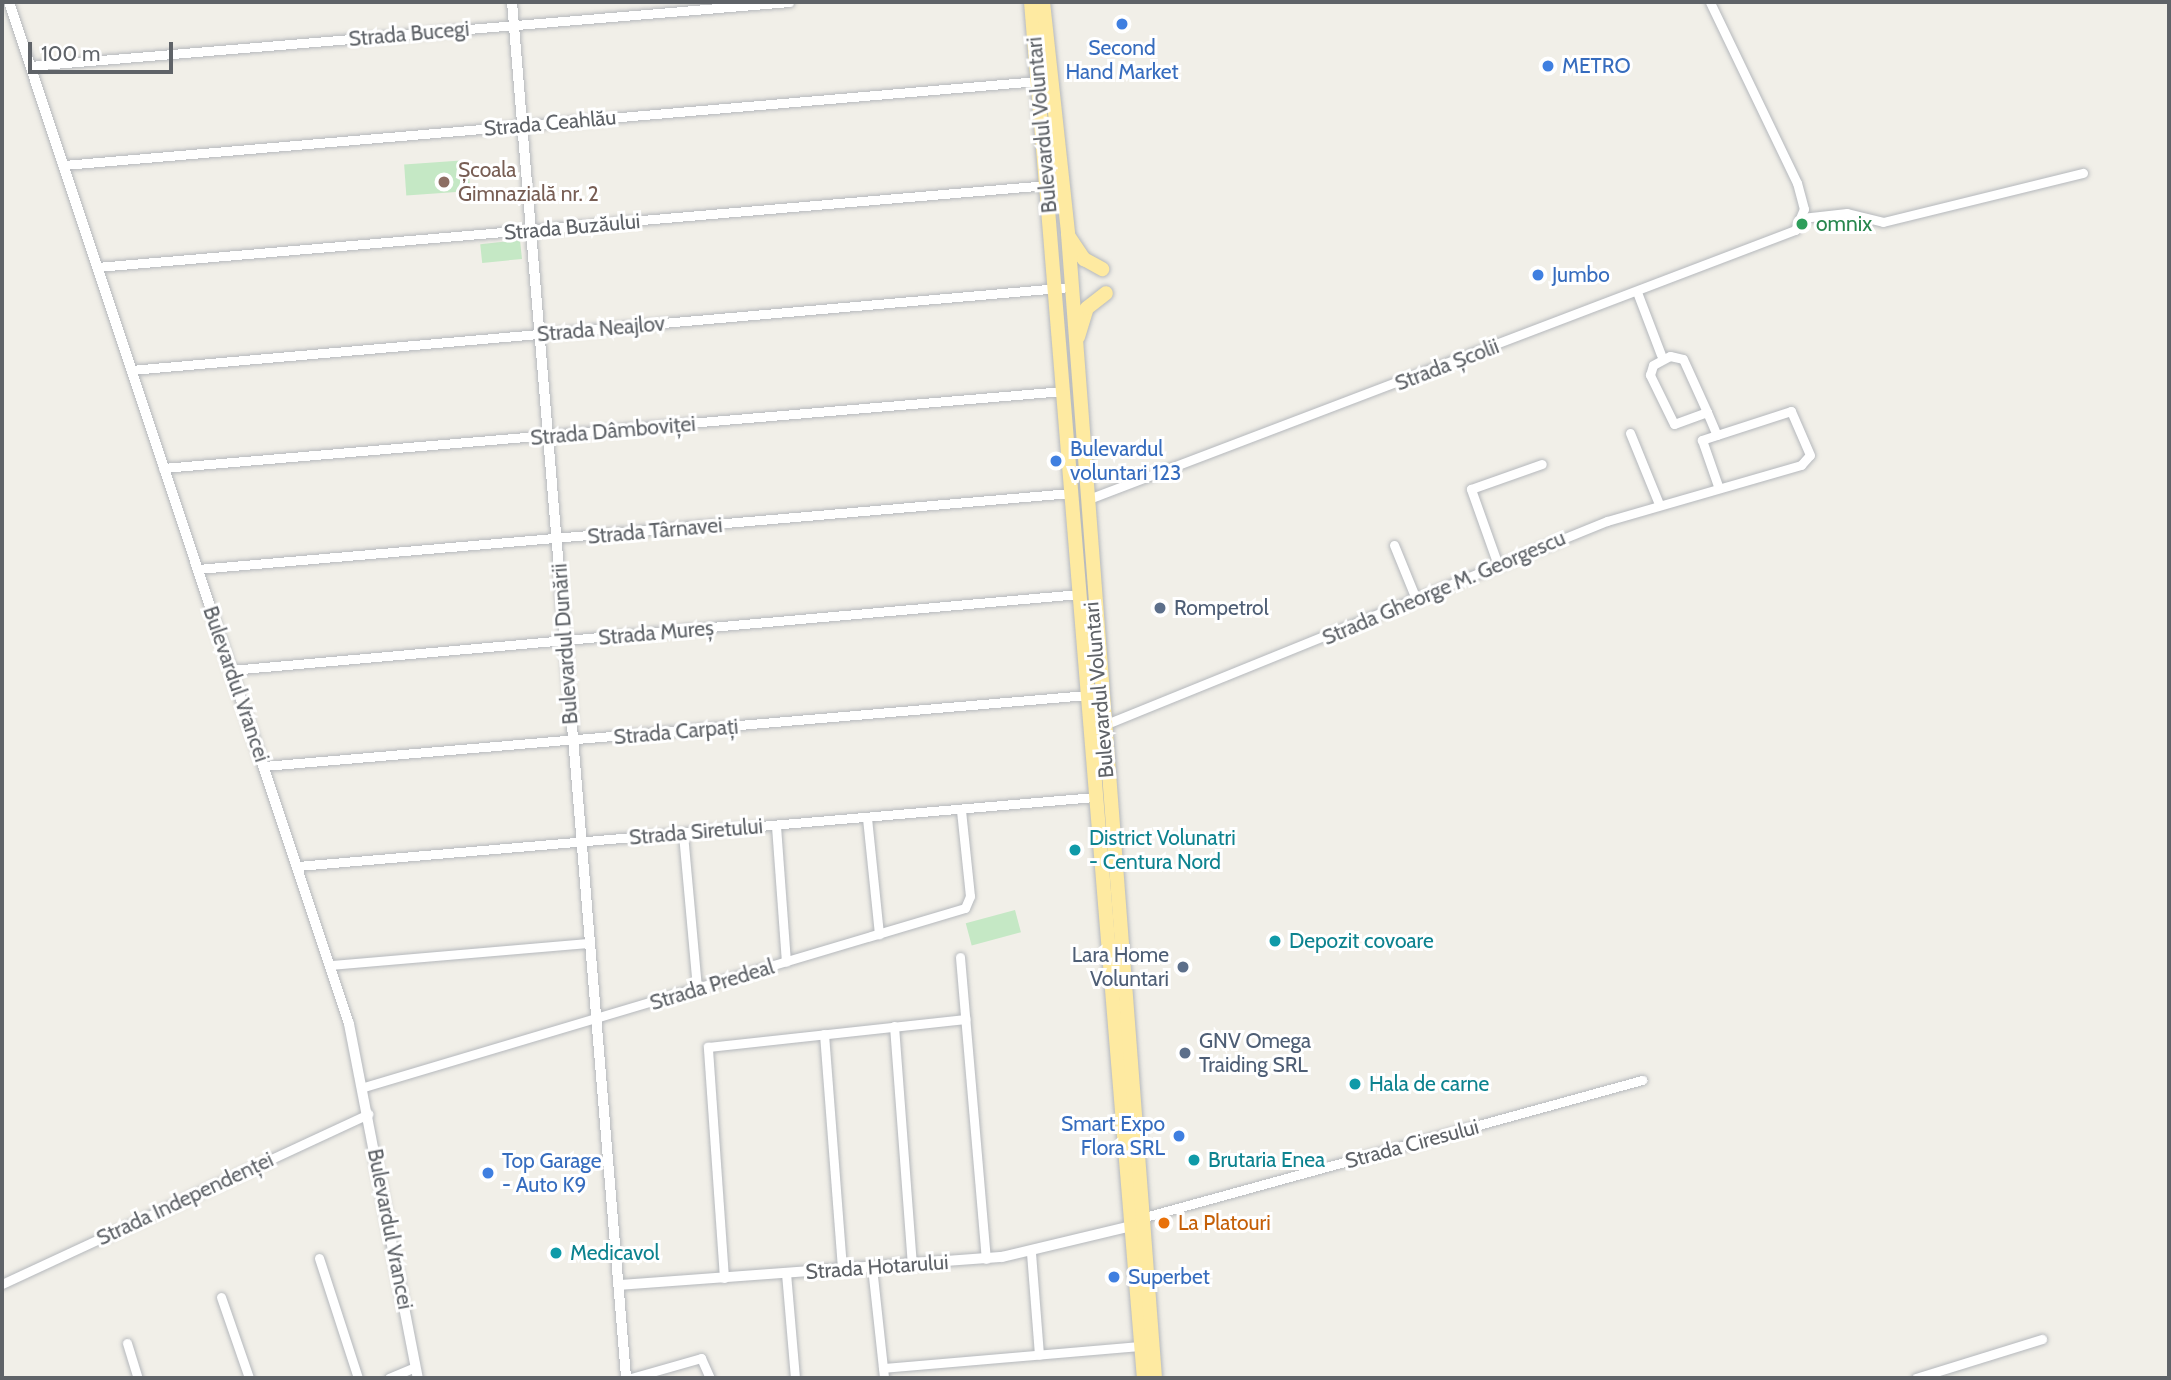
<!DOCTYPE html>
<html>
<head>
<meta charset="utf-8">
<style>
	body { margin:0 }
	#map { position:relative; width:2171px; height:1380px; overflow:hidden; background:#f1efe8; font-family:Cabin,sans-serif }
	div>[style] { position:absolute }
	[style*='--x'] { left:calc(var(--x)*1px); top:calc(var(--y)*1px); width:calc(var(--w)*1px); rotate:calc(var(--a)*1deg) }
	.green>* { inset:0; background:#c5e8c5; transform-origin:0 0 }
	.roads { filter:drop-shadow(0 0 2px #b5b8bc) drop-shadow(0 0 2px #b5b8bc) }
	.minor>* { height:9px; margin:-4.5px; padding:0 4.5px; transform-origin:4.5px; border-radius:4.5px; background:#fff }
	.tertiary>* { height:10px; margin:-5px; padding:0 5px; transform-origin:5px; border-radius:5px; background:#fff }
	.trunk>* { height:14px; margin:-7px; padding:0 7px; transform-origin:7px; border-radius:7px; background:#feeaa1 }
	.dots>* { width:19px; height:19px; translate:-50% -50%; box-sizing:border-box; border:4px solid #fff; border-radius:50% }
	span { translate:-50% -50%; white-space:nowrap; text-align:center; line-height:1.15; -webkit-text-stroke:6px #fff; paint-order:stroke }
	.street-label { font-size:21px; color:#5f6368 }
	.shop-label { font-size:21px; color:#366cbe }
	.left { translate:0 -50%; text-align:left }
	.right { translate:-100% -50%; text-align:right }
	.education-label { font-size:21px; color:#785e54 }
	.leisure-label { font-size:21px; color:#27864d }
	.service-label { font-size:21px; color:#4e5e75 }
	.culture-label { font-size:21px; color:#0d838f }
	.food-label { font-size:21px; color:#c56008 }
	.frame { position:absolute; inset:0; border:4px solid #5f6368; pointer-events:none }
	.scale { position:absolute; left:28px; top:42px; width:145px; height:32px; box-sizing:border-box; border:4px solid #5f6368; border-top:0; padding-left:9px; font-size:21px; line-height:24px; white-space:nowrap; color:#5f6368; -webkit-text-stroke:5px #fff; paint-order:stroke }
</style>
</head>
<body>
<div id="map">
	<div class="green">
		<i style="left:468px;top:160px;width:31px;height:64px;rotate:86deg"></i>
		<i style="left:520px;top:240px;width:19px;height:40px;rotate:84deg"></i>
		<i style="left:1015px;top:910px;width:23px;height:51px;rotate:75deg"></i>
	</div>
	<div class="roads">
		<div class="minor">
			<i style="--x:30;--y:66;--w:762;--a:-4.82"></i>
			<i style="--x:64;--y:165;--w:977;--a:-4.93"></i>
			<i style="--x:1802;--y:218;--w:45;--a:-6.3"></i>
			<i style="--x:1847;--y:213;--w:37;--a:14"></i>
			<i style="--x:1883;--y:222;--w:206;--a:-13.8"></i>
			<i style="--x:97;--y:267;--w:954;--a:-4.93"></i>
			<i style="--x:1637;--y:292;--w:67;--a:69.1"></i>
			<i style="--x:131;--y:370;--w:944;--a:-5.05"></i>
			<i style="--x:1707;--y:412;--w:35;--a:160"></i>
			<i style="--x:1674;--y:424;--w:55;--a:-116.1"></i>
			<i style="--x:1650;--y:375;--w:10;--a:-73"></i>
			<i style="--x:1653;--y:365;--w:19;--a:-28"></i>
			<i style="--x:1670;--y:356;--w:13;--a:13"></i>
			<i style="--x:1683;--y:359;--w:58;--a:65.6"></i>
			<i style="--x:1707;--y:412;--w:25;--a:67"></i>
			<i style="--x:1630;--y:433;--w:77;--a:67.8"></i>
			<i style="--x:163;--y:468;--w:903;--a:-4.89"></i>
			<i style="--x:1086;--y:500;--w:759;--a:-20.85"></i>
			<i style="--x:1795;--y:230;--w:23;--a:-67"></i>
			<i style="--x:1804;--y:209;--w:27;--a:-105"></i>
			<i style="--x:1797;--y:183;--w:201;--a:-115.7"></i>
			<i style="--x:1394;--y:545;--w:58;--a:67.8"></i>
			<i style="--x:1498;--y:565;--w:81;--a:-109.6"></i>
			<i style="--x:1471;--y:489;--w:75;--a:-19.4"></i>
			<i style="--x:198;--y:569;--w:875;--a:-4.98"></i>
			<i style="--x:231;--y:670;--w:852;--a:-5.12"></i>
			<i style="--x:1104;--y:725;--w:543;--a:-22.08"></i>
			<i style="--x:1607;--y:521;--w:202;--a:-16.1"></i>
			<i style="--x:1801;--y:465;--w:13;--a:-48"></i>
			<i style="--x:1810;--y:455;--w:48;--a:-113.4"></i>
			<i style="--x:1791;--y:411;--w:94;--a:162"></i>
			<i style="--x:1702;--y:440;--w:49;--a:70.8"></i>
			<i style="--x:264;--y:766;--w:826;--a:-4.93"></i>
			<i style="--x:867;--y:818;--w:117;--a:84.1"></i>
			<i style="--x:776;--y:826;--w:136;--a:85.8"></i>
			<i style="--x:683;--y:834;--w:156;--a:84.8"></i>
			<i style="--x:298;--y:866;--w:799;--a:-4.95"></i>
			<i style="--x:960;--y:957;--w:303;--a:85.1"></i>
			<i style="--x:331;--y:965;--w:259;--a:-4.9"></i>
			<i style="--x:894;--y:1026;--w:239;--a:85.7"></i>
			<i style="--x:824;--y:1034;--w:236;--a:85.6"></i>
			<i style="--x:364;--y:1087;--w:627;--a:-16.59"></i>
			<i style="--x:965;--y:908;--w:13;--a:-67"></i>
			<i style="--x:970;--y:896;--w:85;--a:-96"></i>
			<i style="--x:1141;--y:1218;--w:520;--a:-15.4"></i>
			<i style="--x:1031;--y:1253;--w:102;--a:85.5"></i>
			<i style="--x:319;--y:1258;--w:126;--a:72"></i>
			<i style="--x:872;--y:1267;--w:112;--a:83.8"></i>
			<i style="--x:786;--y:1273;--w:105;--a:85.1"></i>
			<i style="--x:724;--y:1278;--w:232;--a:-94"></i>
			<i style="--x:708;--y:1047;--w:259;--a:-6.2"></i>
			<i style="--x:2;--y:1284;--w:404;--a:-24.9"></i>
			<i style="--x:221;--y:1297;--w:86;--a:70.9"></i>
			<i style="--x:127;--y:1343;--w:37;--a:73"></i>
			<i style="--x:883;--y:1368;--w:259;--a:-4.9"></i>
			<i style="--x:389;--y:1378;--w:28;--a:-23"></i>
			<i style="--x:631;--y:1378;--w:73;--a:-15.9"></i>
			<i style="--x:701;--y:1358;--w:22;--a:66"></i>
			<i style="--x:1916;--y:1378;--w:132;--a:-17.2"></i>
		</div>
		<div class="tertiary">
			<i style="--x:9;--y:2;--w:1077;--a:71.6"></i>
			<i style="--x:349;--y:1024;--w:361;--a:79"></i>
			<i style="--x:512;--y:2;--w:1381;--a:85.26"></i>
			<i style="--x:619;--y:1285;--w:384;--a:-4.2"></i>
			<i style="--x:1002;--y:1257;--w:133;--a:-13.5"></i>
		</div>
		<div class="trunk">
			<i style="--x:1031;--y:2;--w:1381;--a:85.31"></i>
			<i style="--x:1043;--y:2;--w:233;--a:83.8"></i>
			<i style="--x:1068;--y:234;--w:1147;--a:85.65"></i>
			<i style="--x:1069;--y:237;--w:27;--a:56"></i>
			<i style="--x:1084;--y:259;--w:21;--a:29"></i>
			<i style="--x:1078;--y:337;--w:30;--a:-73"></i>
			<i style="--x:1087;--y:308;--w:24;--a:-38"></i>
		</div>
	</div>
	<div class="dots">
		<i style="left:1122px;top:24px;background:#3f7fe0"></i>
		<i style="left:1548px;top:66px;background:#3f7fe0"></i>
		<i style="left:444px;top:182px;background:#8d6e63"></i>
		<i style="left:1802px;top:224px;background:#2e9e5b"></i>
		<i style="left:1538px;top:275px;background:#3f7fe0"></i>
		<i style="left:1056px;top:461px;background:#3f7fe0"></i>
		<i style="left:1160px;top:608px;background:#5c6f8a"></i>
		<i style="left:1075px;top:850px;background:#0f9aa8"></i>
		<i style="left:1275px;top:941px;background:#0f9aa8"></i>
		<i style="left:1183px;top:967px;background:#5c6f8a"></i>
		<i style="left:1185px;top:1053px;background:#5c6f8a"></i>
		<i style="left:1355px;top:1084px;background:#0f9aa8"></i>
		<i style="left:1179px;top:1136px;background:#3f7fe0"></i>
		<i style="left:1194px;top:1160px;background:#0f9aa8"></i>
		<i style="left:488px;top:1173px;background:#3f7fe0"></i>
		<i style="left:1164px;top:1223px;background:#e8710a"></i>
		<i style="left:556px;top:1253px;background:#0f9aa8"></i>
		<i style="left:1114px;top:1277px;background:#3f7fe0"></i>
	</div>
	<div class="street-label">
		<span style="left:409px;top:34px;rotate:-5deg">Strada Bucegi</span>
		<span style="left:550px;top:123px;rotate:-5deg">Strada Ceahlău</span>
		<span style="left:1042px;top:125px;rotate:-95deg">Bulevardul Voluntari</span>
		<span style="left:572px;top:227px;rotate:-5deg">Strada Buzăului</span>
		<span style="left:601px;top:329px;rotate:-5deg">Strada Neajlov</span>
		<span style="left:1447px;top:365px;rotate:-21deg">Strada Școlii</span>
		<span style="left:613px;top:431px;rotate:-5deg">Strada Dâmboviței</span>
		<span style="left:655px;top:531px;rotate:-5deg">Strada Târnavei</span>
		<span style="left:1444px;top:588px;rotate:-23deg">Strada Gheorge M. Georgescu</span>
		<span style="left:656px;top:633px;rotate:-5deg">Strada Mureș</span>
		<span style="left:565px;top:644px;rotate:-94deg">Bulevardul Dunării</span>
		<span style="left:236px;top:684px;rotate:71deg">Bulevardul Vrancei</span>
		<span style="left:1099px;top:690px;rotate:-95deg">Bulevardul Voluntari</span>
		<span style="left:676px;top:732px;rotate:-5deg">Strada Carpați</span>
		<span style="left:696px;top:832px;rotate:-5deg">Strada Siretului</span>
		<span style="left:712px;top:985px;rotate:-17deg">Strada Predeal</span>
		<span style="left:1412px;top:1144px;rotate:-15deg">Strada Ciresului</span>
		<span style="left:185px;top:1199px;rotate:-25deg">Strada Independenței</span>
		<span style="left:390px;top:1229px;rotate:79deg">Bulevardul Vrancei</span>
		<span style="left:877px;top:1267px;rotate:-4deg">Strada Hotarului</span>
	</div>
	<div class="shop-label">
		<span style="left:1122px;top:60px">Second<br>Hand Market</span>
		<span class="left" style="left:1562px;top:66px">METRO</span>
		<span class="left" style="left:1552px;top:275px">Jumbo</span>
		<span class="left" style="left:1070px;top:461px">Bulevardul<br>voluntari 123</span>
		<span class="right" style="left:1165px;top:1136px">Smart Expo<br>Flora SRL</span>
		<span class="left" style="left:502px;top:1173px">Top Garage<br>- Auto K9</span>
		<span class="left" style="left:1128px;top:1277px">Superbet</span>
	</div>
	<div class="education-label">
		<span class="left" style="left:458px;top:182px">Școala<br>Gimnazială nr. 2</span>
	</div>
	<div class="leisure-label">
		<span class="left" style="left:1816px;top:224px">omnix</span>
	</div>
	<div class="service-label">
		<span class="left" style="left:1174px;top:608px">Rompetrol</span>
		<span class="right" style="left:1169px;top:967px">Lara Home<br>Voluntari</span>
		<span class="left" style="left:1199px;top:1053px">GNV Omega<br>Traiding SRL</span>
	</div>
	<div class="culture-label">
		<span class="left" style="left:1089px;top:850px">District Volunatri<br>- Centura Nord</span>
		<span class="left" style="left:1289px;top:941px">Depozit covoare</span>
		<span class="left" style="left:1369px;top:1084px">Hala de carne</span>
		<span class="left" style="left:1208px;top:1160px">Brutaria Enea</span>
		<span class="left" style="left:570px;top:1253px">Medicavol</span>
	</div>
	<div class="food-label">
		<span class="left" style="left:1178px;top:1223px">La Platouri</span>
	</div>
	<div class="frame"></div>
	<div class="scale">100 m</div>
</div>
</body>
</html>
